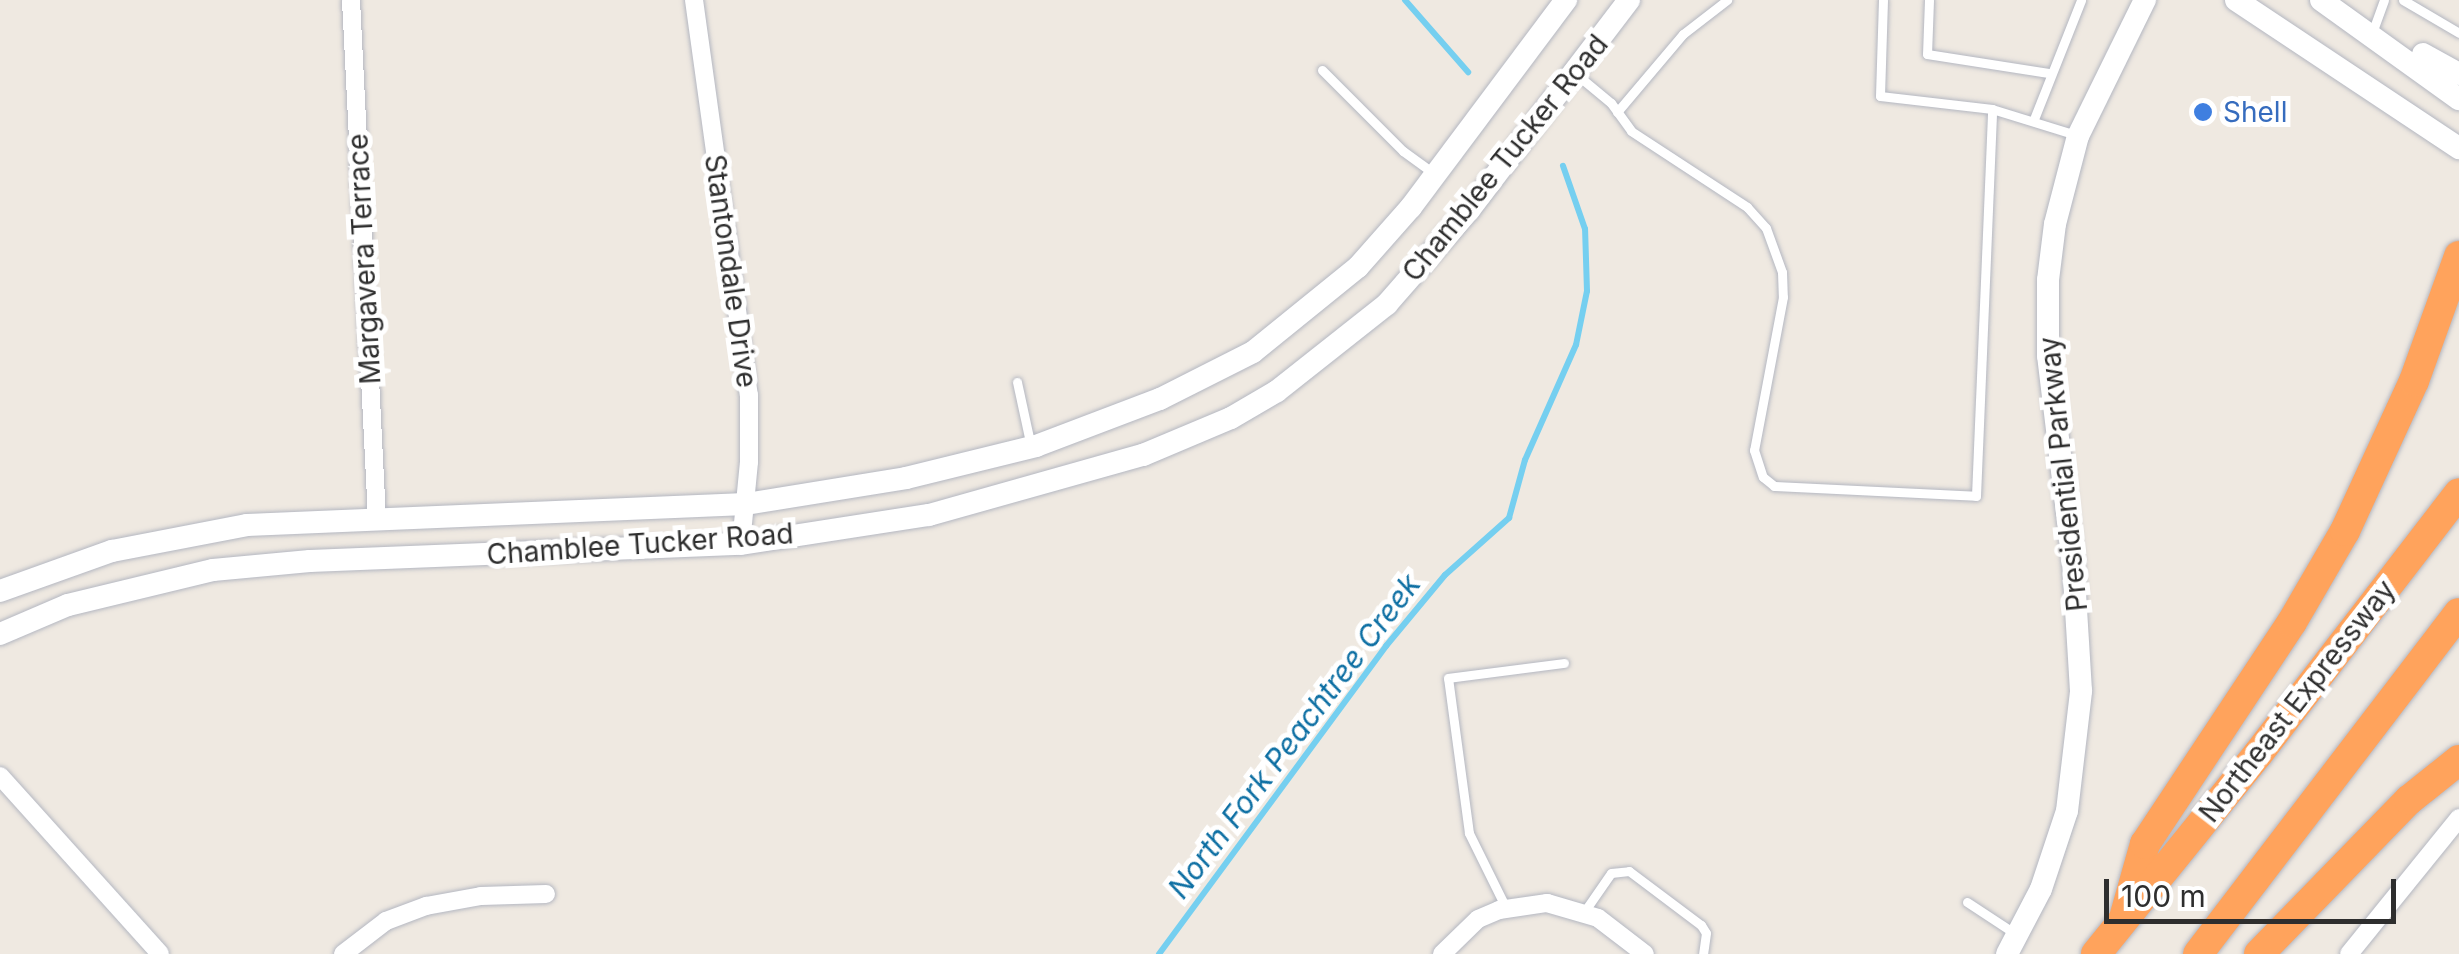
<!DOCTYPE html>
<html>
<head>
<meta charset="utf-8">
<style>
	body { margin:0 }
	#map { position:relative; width:2459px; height:954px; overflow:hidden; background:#efe9e1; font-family:Inter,sans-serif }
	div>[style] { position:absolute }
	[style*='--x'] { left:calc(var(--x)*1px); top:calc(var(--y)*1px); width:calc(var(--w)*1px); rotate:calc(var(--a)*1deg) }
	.stream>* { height:6px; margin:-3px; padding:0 3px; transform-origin:3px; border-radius:3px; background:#75cff0 }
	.roads { filter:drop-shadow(0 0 2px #b4b7c1) drop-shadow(0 0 2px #b4b7c1) }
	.lane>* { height:9px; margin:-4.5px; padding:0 4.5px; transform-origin:4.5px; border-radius:4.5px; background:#fff }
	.street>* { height:18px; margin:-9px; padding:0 9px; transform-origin:9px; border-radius:9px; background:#fff }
	.secondary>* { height:22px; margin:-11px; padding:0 11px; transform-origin:11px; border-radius:11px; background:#fff }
	.highway>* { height:30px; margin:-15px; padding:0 15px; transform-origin:15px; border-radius:15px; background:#ffa35c }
	.dots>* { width:28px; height:28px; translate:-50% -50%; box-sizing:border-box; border:5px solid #fff; border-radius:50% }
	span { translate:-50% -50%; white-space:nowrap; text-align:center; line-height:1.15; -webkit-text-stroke:10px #fff; paint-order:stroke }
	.shop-label { font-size:28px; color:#366cbe }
	.left { translate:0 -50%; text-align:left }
	.street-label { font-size:28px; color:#2e2e2e }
	.water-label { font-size:30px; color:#0d6fa3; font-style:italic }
	.scale { position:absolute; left:2104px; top:879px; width:292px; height:45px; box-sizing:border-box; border:5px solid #2e2e2e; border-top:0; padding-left:12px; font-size:30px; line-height:35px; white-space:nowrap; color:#2e2e2e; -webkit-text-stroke:8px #fff; paint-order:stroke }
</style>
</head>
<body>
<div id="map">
	<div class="stream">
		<i style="--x:1405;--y:0;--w:96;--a:48.8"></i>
		<i style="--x:1159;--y:954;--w:383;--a:-53.6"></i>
		<i style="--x:1386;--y:646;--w:92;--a:-50.3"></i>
		<i style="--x:1445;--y:575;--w:86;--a:-41.7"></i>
		<i style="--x:1509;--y:518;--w:60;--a:-74.6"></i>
		<i style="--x:1525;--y:460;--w:126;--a:-66.1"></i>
		<i style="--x:1576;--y:345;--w:55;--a:-78.5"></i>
		<i style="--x:1587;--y:291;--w:62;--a:-91.8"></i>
		<i style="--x:1585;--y:229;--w:67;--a:-109.2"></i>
	</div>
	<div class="roads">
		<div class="lane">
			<i style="--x:1883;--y:0;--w:96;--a:91.8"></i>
			<i style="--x:1880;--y:96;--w:113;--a:6.6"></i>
			<i style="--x:1992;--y:109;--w:88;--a:17.2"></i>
			<i style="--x:1929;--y:0;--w:54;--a:92.1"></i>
			<i style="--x:1927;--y:54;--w:123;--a:8.9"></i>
			<i style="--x:2403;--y:0;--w:65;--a:30.5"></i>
			<i style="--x:2372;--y:33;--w:35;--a:-70"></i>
			<i style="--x:1322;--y:70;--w:115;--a:45"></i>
			<i style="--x:1403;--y:151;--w:37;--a:36"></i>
			<i style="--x:1576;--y:74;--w:45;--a:39.6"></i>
			<i style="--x:1611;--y:103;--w:34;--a:54"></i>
			<i style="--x:1631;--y:131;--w:139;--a:33.2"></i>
			<i style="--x:1747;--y:207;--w:28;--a:48"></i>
			<i style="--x:1766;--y:228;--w:47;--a:70"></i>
			<i style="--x:1782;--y:272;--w:25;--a:88"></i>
			<i style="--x:1783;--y:297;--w:156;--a:100.7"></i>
			<i style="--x:1754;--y:450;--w:28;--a:72"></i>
			<i style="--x:1763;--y:477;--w:14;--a:39"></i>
			<i style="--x:1774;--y:486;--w:202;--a:2.8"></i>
			<i style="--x:1976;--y:496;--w:387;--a:-87.6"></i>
			<i style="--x:1617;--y:112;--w:102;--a:-49.8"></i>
			<i style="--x:1683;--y:34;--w:56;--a:-37.7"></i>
			<i style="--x:2034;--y:119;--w:128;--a:-68.4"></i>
			<i style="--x:1017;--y:382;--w:66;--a:77.8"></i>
			<i style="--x:1967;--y:902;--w:56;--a:33.4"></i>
			<i style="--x:1506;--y:908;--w:84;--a:-116.3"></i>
			<i style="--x:1469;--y:833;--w:156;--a:-97.7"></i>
			<i style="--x:1448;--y:678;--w:117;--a:-7.4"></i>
			<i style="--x:1584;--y:912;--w:47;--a:-55.3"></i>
			<i style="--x:1611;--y:873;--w:18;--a:-6"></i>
			<i style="--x:1629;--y:871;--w:90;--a:36.9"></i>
			<i style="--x:1701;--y:925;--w:9;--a:58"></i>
			<i style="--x:1706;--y:933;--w:21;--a:98"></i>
		</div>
		<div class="street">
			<i style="--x:351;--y:0;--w:519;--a:87.13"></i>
			<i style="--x:694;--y:0;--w:399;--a:82.1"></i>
			<i style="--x:749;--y:395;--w:67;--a:90"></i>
			<i style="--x:749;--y:462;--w:82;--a:95.6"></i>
			<i style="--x:0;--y:776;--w:239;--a:48"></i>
			<i style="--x:343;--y:954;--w:54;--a:-37.5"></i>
			<i style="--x:386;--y:921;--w:43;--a:-20.6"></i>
			<i style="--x:426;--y:906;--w:56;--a:-10.3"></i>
			<i style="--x:481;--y:896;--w:65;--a:-1.8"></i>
			<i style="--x:1442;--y:954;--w:50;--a:-44.2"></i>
			<i style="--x:1478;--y:919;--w:23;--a:-23"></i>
			<i style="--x:1499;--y:910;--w:49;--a:-8.3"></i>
			<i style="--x:1547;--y:903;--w:53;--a:16.4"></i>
			<i style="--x:1598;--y:918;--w:59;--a:37.5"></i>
			<i style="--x:2349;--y:954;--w:175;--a:-51"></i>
		</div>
		<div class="secondary">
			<i style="--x:2236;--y:0;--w:268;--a:33.6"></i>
			<i style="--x:2321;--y:0;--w:170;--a:35.7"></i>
			<i style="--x:2423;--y:54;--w:41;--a:29.1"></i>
			<i style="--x:0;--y:591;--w:119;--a:-19.7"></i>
			<i style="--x:112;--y:551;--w:137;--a:-10.9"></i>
			<i style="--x:247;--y:525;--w:499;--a:-2.4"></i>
			<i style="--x:746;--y:504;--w:162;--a:-9.2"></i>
			<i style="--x:906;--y:478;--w:134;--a:-13.8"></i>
			<i style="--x:1036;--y:446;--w:133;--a:-20.8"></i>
			<i style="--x:1160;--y:399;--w:104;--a:-26.8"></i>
			<i style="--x:1253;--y:352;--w:135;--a:-39"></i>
			<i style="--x:1358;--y:267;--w:80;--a:-48.5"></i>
			<i style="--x:1411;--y:207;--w:259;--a:-53.2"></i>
			<i style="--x:0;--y:634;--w:74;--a:-23.1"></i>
			<i style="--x:68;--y:605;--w:149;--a:-13.6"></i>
			<i style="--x:213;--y:570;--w:97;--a:-5.3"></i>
			<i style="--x:310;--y:561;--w:431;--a:-2.3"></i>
			<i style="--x:741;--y:544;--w:190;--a:-8.8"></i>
			<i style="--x:929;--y:515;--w:222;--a:-15.7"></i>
			<i style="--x:1143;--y:455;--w:95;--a:-22.8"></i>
			<i style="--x:1231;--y:418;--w:53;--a:-30.4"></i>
			<i style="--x:1277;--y:391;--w:140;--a:-38.3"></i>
			<i style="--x:1387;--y:304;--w:125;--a:-48.9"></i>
			<i style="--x:1469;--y:210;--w:264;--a:-52.7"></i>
			<i style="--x:2007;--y:954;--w:73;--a:-62.4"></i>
			<i style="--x:2041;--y:889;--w:82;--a:-71.6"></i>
			<i style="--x:2067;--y:811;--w:121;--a:-83.3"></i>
			<i style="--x:2081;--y:691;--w:129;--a:-93.5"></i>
			<i style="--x:2073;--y:562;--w:208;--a:-96.9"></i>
			<i style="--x:2048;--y:356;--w:76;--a:-90"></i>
			<i style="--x:2048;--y:280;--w:56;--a:-82.9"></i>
			<i style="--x:2055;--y:224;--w:91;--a:-75.4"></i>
			<i style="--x:2078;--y:136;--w:152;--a:-63.8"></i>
		</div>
		<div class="highway">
			<i style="--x:2124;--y:918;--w:77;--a:-74.2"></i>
			<i style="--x:2145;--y:844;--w:266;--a:-56.5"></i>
			<i style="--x:2292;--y:622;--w:105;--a:-59.8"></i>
			<i style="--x:2345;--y:531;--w:165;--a:-65.3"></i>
			<i style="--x:2414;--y:381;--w:133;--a:-70.2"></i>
			<i style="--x:2096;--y:954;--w:257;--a:-51"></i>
			<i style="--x:2258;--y:754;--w:329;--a:-52.4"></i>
			<i style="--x:2198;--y:954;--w:429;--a:-52.6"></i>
			<i style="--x:2259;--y:954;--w:215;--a:-45.8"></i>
			<i style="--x:2409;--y:800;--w:64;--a:-38.7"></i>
		</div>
	</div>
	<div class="dots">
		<i style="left:2203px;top:112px;background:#3f7fe0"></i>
	</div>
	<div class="shop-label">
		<span class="left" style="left:2223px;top:112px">Shell</span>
	</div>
	<div class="street-label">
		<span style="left:1505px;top:158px;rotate:-51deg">Chamblee Tucker Road</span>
		<span style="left:364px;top:259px;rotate:-93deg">Margavera Terrace</span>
		<span style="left:731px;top:271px;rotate:82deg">Stantondale Drive</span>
		<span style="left:2063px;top:474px;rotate:-96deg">Presidential Parkway</span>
		<span style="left:640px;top:544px;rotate:-4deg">Chamblee Tucker Road</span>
		<span style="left:2297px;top:701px;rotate:-52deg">Northeast Expressway</span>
	</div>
	<div class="water-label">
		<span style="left:1294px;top:736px;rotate:-53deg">North Fork Peachtree Creek</span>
	</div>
	<div class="scale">100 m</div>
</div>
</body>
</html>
